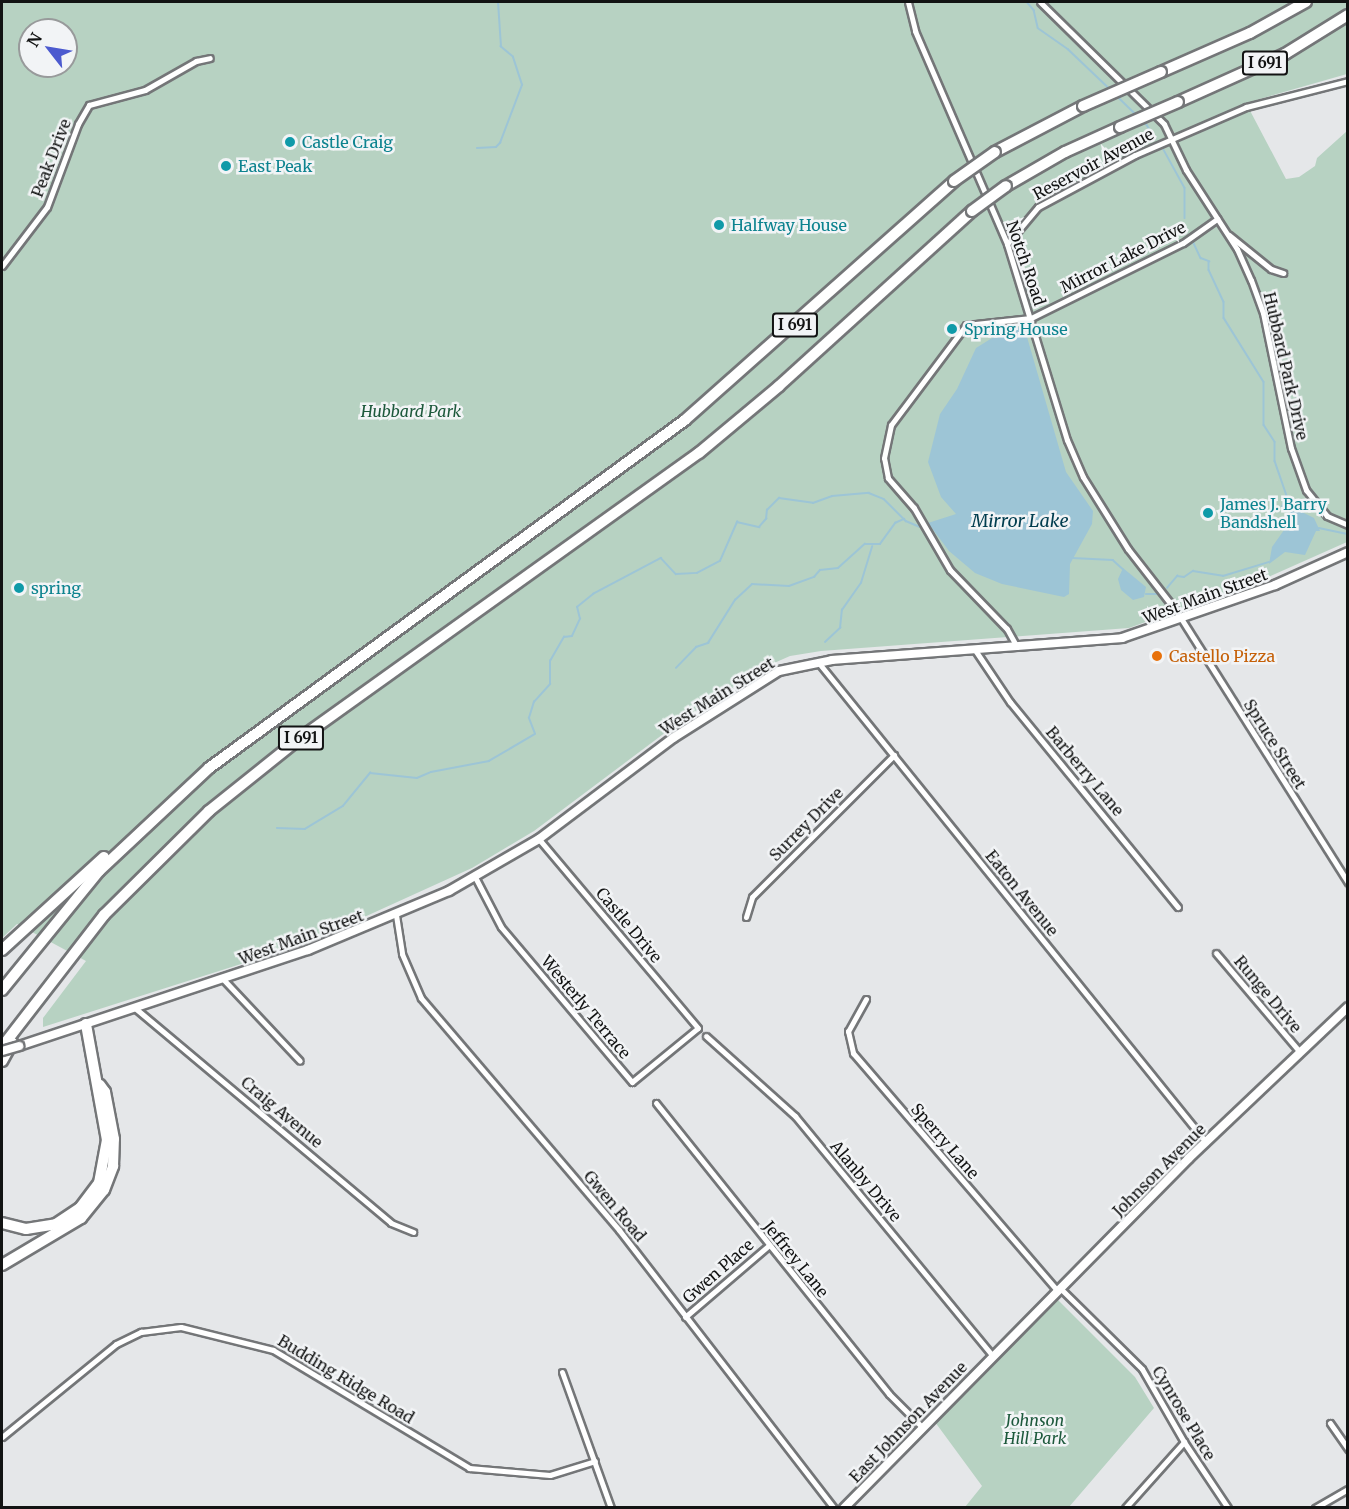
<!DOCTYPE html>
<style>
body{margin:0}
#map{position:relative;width:1349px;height:1509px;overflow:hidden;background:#e5e7e9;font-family:Merriweather,serif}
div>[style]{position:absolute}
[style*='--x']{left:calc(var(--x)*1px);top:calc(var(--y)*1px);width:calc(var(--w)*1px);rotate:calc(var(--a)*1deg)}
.green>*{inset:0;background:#b7d2c2}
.water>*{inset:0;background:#9dc5d6}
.stream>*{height:1.5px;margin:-0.75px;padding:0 0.75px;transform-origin:0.75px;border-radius:0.75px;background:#9dc5d6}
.roads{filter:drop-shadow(2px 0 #747678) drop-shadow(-2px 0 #747678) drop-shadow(0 2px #747678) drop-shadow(0 -2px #747678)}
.street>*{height:5px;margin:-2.5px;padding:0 2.5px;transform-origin:2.5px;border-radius:2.5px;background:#fff}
.secondary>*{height:8px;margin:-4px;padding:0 4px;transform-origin:4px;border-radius:4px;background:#fff}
.highway>*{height:10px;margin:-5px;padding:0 5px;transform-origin:5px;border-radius:5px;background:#fff}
.bridges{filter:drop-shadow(2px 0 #747678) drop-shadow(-2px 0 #747678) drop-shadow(0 2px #747678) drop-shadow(0 -2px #747678)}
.secondary-bridge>*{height:8px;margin:-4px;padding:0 4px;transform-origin:4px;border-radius:4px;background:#fff}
.highway-bridge>*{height:10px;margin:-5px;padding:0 5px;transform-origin:5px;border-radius:5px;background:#fff}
.dots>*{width:16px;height:16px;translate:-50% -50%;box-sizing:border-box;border:3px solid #f2f4f6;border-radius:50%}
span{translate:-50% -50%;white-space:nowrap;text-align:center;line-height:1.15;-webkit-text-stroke:5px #f2f4f6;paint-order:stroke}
.shield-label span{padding:2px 4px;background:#f2f4f6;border:2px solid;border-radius:4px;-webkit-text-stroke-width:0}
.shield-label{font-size:15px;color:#121313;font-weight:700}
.culture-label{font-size:16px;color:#0d838f}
.left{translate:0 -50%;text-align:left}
.street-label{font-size:16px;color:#121313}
.park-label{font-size:16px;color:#1d593c;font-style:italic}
.food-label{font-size:16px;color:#c56008}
.water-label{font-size:18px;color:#013d4f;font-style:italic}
.frame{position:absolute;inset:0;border:3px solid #121313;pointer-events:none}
.north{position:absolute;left:18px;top:18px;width:60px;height:60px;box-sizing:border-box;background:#f2f4f6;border:2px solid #989a9b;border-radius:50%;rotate:301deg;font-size:16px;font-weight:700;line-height:24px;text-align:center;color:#121313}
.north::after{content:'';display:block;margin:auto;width:21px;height:27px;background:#4c5acf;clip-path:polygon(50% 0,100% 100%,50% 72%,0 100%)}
</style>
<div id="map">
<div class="green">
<i style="clip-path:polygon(evenodd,2px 2px,1347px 2px,1347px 74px,1246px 103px,1286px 179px,1299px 177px,1315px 166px,1317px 158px,1347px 131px,1347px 542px,1264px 579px,1129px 628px,821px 651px,790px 656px,765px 667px,686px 717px,534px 831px,472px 868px,307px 943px,43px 1027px,43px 1018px,86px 961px,17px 924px,2px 938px,2px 2px,30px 30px,66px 30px,66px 66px,30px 66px,30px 30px)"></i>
<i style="clip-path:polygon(1056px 1298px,1135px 1377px,1154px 1408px,1069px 1507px,965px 1507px,982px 1486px,935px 1422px)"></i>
</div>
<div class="water">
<i style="clip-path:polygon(1013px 325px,1025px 330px,1066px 472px,1093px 511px,1092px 524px,1070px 564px,1069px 594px,1064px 597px,1002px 584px,975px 573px,949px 551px,928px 523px,956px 514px,941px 497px,928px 462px,940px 414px,957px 389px,976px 348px)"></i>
<i style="clip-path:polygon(1290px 506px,1314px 518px,1320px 531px,1316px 531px,1305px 555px,1285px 552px,1269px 564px,1272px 547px,1289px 523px)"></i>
<i style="clip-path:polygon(1123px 568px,1146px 587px,1144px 597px,1133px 600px,1121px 590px,1118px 579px)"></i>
</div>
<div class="stream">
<i style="--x:1027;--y:2;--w:11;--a:49"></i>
<i style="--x:1034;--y:10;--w:18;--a:77"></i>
<i style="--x:1038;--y:28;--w:37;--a:35"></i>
<i style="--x:1068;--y:49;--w:59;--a:43.6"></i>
<i style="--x:1116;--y:95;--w:29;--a:44"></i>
<i style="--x:1145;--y:122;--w:17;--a:57"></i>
<i style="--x:477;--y:148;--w:19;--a:-3"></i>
<i style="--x:496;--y:147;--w:6;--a:-45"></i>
<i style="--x:500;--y:143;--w:62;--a:-69.2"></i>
<i style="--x:522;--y:85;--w:29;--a:-108"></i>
<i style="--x:513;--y:57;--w:16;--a:-140"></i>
<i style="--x:501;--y:47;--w:45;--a:-93.8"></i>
<i style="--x:1164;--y:150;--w:43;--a:61.1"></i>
<i style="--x:1185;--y:188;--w:30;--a:90"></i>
<i style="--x:1192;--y:239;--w:21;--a:65"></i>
<i style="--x:1201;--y:258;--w:9;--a:21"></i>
<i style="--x:1209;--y:261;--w:9;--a:90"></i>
<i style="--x:1209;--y:270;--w:35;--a:65"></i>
<i style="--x:1224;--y:302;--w:16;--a:90"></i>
<i style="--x:1224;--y:318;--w:75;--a:58"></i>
<i style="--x:1264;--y:382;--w:43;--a:90"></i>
<i style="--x:1264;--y:425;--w:20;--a:57"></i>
<i style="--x:1275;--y:442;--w:19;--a:90"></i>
<i style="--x:1275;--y:461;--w:37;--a:71"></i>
<i style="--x:1287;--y:496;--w:11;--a:112"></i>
<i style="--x:1283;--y:506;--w:6;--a:39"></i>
<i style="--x:1319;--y:528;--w:30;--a:12"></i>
<i style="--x:1072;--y:558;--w:41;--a:2.8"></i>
<i style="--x:1113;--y:560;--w:13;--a:42"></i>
<i style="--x:1167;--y:588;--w:16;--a:-50"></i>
<i style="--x:1177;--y:576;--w:7;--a:8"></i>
<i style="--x:1184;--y:577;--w:11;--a:-34"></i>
<i style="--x:1193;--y:571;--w:30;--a:9"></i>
<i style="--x:1223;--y:576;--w:48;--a:-16.9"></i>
<i style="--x:1146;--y:594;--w:13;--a:0"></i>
<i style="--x:825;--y:642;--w:21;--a:-43"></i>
<i style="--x:840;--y:628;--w:18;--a:-84"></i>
<i style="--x:842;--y:610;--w:33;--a:-55"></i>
<i style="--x:861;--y:583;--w:38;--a:-73"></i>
<i style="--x:676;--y:668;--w:29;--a:-46"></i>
<i style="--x:696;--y:647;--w:13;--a:-18"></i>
<i style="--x:708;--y:643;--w:51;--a:-57.9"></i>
<i style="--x:735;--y:600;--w:23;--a:-43"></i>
<i style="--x:752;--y:584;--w:37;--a:3"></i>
<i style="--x:789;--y:586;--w:27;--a:-20"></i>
<i style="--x:814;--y:577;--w:9;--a:-49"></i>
<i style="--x:820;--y:570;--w:18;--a:-6"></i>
<i style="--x:838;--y:568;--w:36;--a:-42"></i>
<i style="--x:865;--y:544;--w:15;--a:0"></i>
<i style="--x:880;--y:544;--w:26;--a:-54"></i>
<i style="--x:895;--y:523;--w:10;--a:-24"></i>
<i style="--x:277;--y:828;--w:28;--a:2"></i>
<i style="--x:305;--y:829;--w:44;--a:-31.2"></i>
<i style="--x:343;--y:806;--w:43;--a:-50.7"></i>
<i style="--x:370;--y:773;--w:47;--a:6.1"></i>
<i style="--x:417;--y:778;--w:15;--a:-23"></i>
<i style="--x:431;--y:772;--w:59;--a:-10.7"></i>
<i style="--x:489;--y:761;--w:53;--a:-30.4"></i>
<i style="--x:535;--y:734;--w:17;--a:-111"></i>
<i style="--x:529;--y:718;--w:17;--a:-73"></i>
<i style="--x:534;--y:702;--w:24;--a:-48"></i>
<i style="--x:550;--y:684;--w:23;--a:-90"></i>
<i style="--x:550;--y:661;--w:28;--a:-60"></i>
<i style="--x:564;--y:637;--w:8;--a:-7"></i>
<i style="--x:572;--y:636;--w:19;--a:-65"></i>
<i style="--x:580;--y:619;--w:12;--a:-104"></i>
<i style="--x:577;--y:607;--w:21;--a:-39"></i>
<i style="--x:593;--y:594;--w:77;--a:-27.9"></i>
<i style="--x:661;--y:558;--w:22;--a:47"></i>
<i style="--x:676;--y:574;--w:21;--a:-3"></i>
<i style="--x:697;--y:573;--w:26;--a:-28"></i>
<i style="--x:720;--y:561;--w:43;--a:-66.4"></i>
<i style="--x:737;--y:522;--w:23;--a:13"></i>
<i style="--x:759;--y:527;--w:11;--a:-49"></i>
<i style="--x:766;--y:519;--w:9;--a:-84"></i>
<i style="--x:767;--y:510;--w:17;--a:-45"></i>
<i style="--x:779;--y:498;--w:34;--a:8"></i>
<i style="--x:813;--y:503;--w:20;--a:-20"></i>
<i style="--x:832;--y:496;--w:37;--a:-5"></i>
<i style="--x:869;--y:493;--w:16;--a:22"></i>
<i style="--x:884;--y:499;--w:31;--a:45"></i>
<i style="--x:906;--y:521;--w:15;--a:23"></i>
</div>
<div class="roads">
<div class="street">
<i style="--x:908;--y:2;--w:30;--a:76"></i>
<i style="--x:915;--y:31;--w:232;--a:66.6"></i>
<i style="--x:1007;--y:244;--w:205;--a:73"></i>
<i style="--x:1067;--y:440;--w:40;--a:66.6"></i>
<i style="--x:1083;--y:477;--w:85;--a:58"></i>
<i style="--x:1128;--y:549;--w:80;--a:52.1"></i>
<i style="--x:1177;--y:612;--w:320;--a:57.7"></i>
<i style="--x:1040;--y:2;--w:174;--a:44.5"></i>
<i style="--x:1164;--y:124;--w:51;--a:64.4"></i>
<i style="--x:1186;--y:170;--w:94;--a:57.2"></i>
<i style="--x:1237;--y:249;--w:34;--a:66"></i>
<i style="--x:1251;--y:280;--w:35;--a:70"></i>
<i style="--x:1263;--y:313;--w:138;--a:78.3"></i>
<i style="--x:1291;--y:448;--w:45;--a:70.3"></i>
<i style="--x:1306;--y:490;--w:33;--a:51"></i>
<i style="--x:1327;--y:516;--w:23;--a:23"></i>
<i style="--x:1229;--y:235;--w:54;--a:39"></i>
<i style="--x:1271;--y:269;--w:13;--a:18"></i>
<i style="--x:1007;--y:244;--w:48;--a:-50"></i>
<i style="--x:1038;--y:207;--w:110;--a:-28.2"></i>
<i style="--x:1135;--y:155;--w:121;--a:-23.4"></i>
<i style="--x:1246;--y:107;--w:105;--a:-14.3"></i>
<i style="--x:2;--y:266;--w:74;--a:-52.7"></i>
<i style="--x:47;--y:207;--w:89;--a:-69.5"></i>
<i style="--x:78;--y:124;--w:22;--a:-60"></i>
<i style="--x:89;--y:105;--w:58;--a:-15"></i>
<i style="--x:145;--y:90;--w:59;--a:-29.6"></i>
<i style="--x:196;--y:61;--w:14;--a:-12"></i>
<i style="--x:1017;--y:647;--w:21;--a:-119"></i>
<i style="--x:1007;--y:629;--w:82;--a:-134"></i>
<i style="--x:950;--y:570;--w:72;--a:-120.1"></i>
<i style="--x:914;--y:508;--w:40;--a:-131"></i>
<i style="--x:888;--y:478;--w:20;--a:-101"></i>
<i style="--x:884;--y:458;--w:34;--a:-78"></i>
<i style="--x:891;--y:425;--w:125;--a:-53.1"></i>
<i style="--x:966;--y:325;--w:65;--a:-6.1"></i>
<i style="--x:1031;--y:318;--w:169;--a:-26.3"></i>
<i style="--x:1183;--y:243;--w:42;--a:-35.2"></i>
<i style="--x:975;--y:650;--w:63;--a:56.1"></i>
<i style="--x:1010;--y:702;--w:265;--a:50.7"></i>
<i style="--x:818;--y:662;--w:616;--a:51.06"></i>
<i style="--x:475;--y:877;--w:56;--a:62.5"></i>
<i style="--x:501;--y:927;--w:203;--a:49.8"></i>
<i style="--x:632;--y:1082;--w:85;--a:-39.3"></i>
<i style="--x:698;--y:1028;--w:247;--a:-130.1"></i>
<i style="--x:396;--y:915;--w:39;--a:81"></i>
<i style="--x:402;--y:954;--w:48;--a:66.6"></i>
<i style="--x:421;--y:998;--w:305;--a:49.5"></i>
<i style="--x:619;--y:1230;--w:351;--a:52.3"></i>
<i style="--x:746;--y:917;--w:21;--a:-73"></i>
<i style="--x:752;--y:897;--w:201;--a:-45"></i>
<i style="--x:1216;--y:953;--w:130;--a:49.7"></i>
<i style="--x:223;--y:979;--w:112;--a:46.8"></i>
<i style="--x:866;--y:999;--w:37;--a:119"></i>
<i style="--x:848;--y:1031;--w:23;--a:77"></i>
<i style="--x:853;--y:1053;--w:313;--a:49.3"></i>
<i style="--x:135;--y:1008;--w:334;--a:40"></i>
<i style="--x:391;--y:1223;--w:24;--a:22"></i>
<i style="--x:706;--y:1036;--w:120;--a:42"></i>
<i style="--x:795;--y:1116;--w:311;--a:50.5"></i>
<i style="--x:656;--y:1103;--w:373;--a:51.3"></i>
<i style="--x:889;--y:1394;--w:47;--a:45"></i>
<i style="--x:1060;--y:1288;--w:115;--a:44.6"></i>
<i style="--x:1142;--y:1369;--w:84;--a:60.1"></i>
<i style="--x:1184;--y:1442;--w:79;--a:56.3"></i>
<i style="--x:685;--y:1317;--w:109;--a:-40.5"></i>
<i style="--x:562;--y:1372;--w:145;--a:70.2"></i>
<i style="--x:1330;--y:1423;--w:32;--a:55"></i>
<i style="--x:2;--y:1437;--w:147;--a:-39.2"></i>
<i style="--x:116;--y:1344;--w:28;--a:-26"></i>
<i style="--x:141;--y:1332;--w:40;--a:-7.1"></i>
<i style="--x:181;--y:1327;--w:95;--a:14"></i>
<i style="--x:273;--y:1350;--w:229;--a:31"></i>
<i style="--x:469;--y:1468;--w:81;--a:4.9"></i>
<i style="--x:550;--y:1475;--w:47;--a:-17.3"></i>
<i style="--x:1125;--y:1508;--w:89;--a:-48.2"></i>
<i style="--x:1315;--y:1508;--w:38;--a:-30"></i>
</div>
<div class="secondary">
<i style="--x:19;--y:1046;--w:305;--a:-18.4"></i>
<i style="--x:308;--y:950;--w:153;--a:-22.7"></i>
<i style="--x:449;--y:891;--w:104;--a:-30"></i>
<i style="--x:539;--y:839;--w:168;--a:-37"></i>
<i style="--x:673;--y:738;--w:125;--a:-32.3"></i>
<i style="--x:779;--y:671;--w:54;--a:-11.7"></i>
<i style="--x:832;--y:660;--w:291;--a:-4.3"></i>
<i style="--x:1122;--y:638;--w:162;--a:-19.1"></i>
<i style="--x:1275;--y:585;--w:80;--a:-24.3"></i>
<i style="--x:844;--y:1508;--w:491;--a:-45.4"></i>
<i style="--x:1189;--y:1158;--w:219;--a:-43.5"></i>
</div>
<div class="highway">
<i style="--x:1161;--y:72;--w:97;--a:-23.7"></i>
<i style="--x:1250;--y:33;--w:64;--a:-29"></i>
<i style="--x:1178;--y:102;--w:117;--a:-24.2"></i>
<i style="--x:1285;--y:54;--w:74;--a:-31.8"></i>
<i style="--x:995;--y:152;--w:99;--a:-27.6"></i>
<i style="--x:1006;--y:186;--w:68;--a:-30"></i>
<i style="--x:1065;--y:152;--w:60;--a:-24.4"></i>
<i style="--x:2;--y:950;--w:138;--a:-42.4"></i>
<i style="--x:2;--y:990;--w:154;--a:-50.8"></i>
<i style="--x:99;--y:871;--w:151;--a:-43.1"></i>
<i style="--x:209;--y:768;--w:590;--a:-36.17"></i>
<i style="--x:685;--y:420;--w:360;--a:-41.6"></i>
<i style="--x:2;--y:1047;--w:167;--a:-52.3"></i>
<i style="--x:104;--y:915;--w:148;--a:-44.7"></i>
<i style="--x:209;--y:811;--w:110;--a:-38.7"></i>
<i style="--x:295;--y:742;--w:497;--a:-35.6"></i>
<i style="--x:699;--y:453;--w:104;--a:-39.9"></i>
<i style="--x:779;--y:386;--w:261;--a:-42.2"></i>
<i style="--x:2;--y:1061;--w:21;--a:-61"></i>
<i style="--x:2;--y:1223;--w:25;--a:14"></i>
<i style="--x:26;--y:1229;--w:30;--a:-9"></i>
<i style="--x:56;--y:1224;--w:29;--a:-34"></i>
<i style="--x:80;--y:1208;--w:31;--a:-53"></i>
<i style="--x:99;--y:1183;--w:44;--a:-79.5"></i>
<i style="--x:107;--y:1140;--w:118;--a:-100.3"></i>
<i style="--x:2;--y:1265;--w:92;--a:-30.7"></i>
<i style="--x:81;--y:1218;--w:36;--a:-51"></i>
<i style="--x:104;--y:1190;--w:26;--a:-69"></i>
<i style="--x:113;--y:1166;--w:27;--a:-88"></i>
<i style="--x:114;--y:1139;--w:48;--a:-100.8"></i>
<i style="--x:105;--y:1092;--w:9;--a:-126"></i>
</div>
</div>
<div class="bridges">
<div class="secondary-bridge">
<i style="--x:2;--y:1051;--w:18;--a:-16"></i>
</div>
<div class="highway-bridge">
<i style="--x:1083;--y:106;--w:85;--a:-23.6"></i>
<i style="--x:1120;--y:127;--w:63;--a:-23.3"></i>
<i style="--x:954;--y:181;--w:50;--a:-35.3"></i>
<i style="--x:972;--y:211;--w:42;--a:-36.3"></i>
</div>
</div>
<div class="dots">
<i style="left:290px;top:142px;background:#0f9aa8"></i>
<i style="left:226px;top:166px;background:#0f9aa8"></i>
<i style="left:719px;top:225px;background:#0f9aa8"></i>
<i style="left:952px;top:329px;background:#0f9aa8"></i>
<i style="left:1208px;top:513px;background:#0f9aa8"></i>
<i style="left:19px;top:588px;background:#0f9aa8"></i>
<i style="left:1157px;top:656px;background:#e8710a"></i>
</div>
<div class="shield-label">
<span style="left:1265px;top:63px">I 691</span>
<span style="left:795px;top:325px">I 691</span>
<span style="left:301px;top:738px">I 691</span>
</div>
<div class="culture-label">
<span class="left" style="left:302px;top:142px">Castle Craig</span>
<span class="left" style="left:238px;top:166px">East Peak</span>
<span class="left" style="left:731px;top:225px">Halfway House</span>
<span class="left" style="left:964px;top:329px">Spring House</span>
<span class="left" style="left:1220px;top:513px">James J. Barry<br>Bandshell</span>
<span class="left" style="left:31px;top:588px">spring</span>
</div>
<div class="street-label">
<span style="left:51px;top:158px;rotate:-69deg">Peak Drive</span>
<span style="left:1093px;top:164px;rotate:-28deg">Reservoir Avenue</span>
<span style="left:1123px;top:257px;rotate:-27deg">Mirror Lake Drive</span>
<span style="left:1026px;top:263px;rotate:71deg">Notch Road</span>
<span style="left:1286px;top:366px;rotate:77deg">Hubbard Park Drive</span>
<span style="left:1205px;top:596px;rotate:-20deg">West Main Street</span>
<span style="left:717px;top:696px;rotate:-32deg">West Main Street</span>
<span style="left:1275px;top:744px;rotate:58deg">Spruce Street</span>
<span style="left:1085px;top:771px;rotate:50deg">Barberry Lane</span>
<span style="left:806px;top:824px;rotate:-45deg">Surrey Drive</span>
<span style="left:1022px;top:893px;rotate:51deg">Eaton Avenue</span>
<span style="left:629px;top:925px;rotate:50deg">Castle Drive</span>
<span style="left:301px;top:937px;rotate:-20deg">West Main Street</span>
<span style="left:1268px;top:994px;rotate:50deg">Runge Drive</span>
<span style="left:586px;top:1007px;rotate:50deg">Westerly Terrace</span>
<span style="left:282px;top:1112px;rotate:40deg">Craig Avenue</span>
<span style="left:945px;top:1141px;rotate:49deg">Sperry Lane</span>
<span style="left:1159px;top:1170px;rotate:-45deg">Johnson Avenue</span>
<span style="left:866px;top:1181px;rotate:50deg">Alanby Drive</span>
<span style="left:615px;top:1206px;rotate:50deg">Gwen Road</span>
<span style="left:796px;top:1259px;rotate:51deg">Jeffrey Lane</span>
<span style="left:718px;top:1271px;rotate:-41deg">Gwen Place</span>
<span style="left:346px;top:1379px;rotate:31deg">Budding Ridge Road</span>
<span style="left:1184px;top:1413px;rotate:59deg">Cynrose Place</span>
<span style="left:908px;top:1422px;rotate:-46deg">East Johnson Avenue</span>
</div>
<div class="park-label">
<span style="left:411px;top:411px">Hubbard Park</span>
<span style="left:1035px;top:1429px">Johnson<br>Hill Park</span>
</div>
<div class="food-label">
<span class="left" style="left:1169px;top:656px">Castello Pizza</span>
</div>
<div class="water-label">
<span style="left:1020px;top:521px">Mirror Lake</span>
</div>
<div class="frame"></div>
<div class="north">N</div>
</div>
